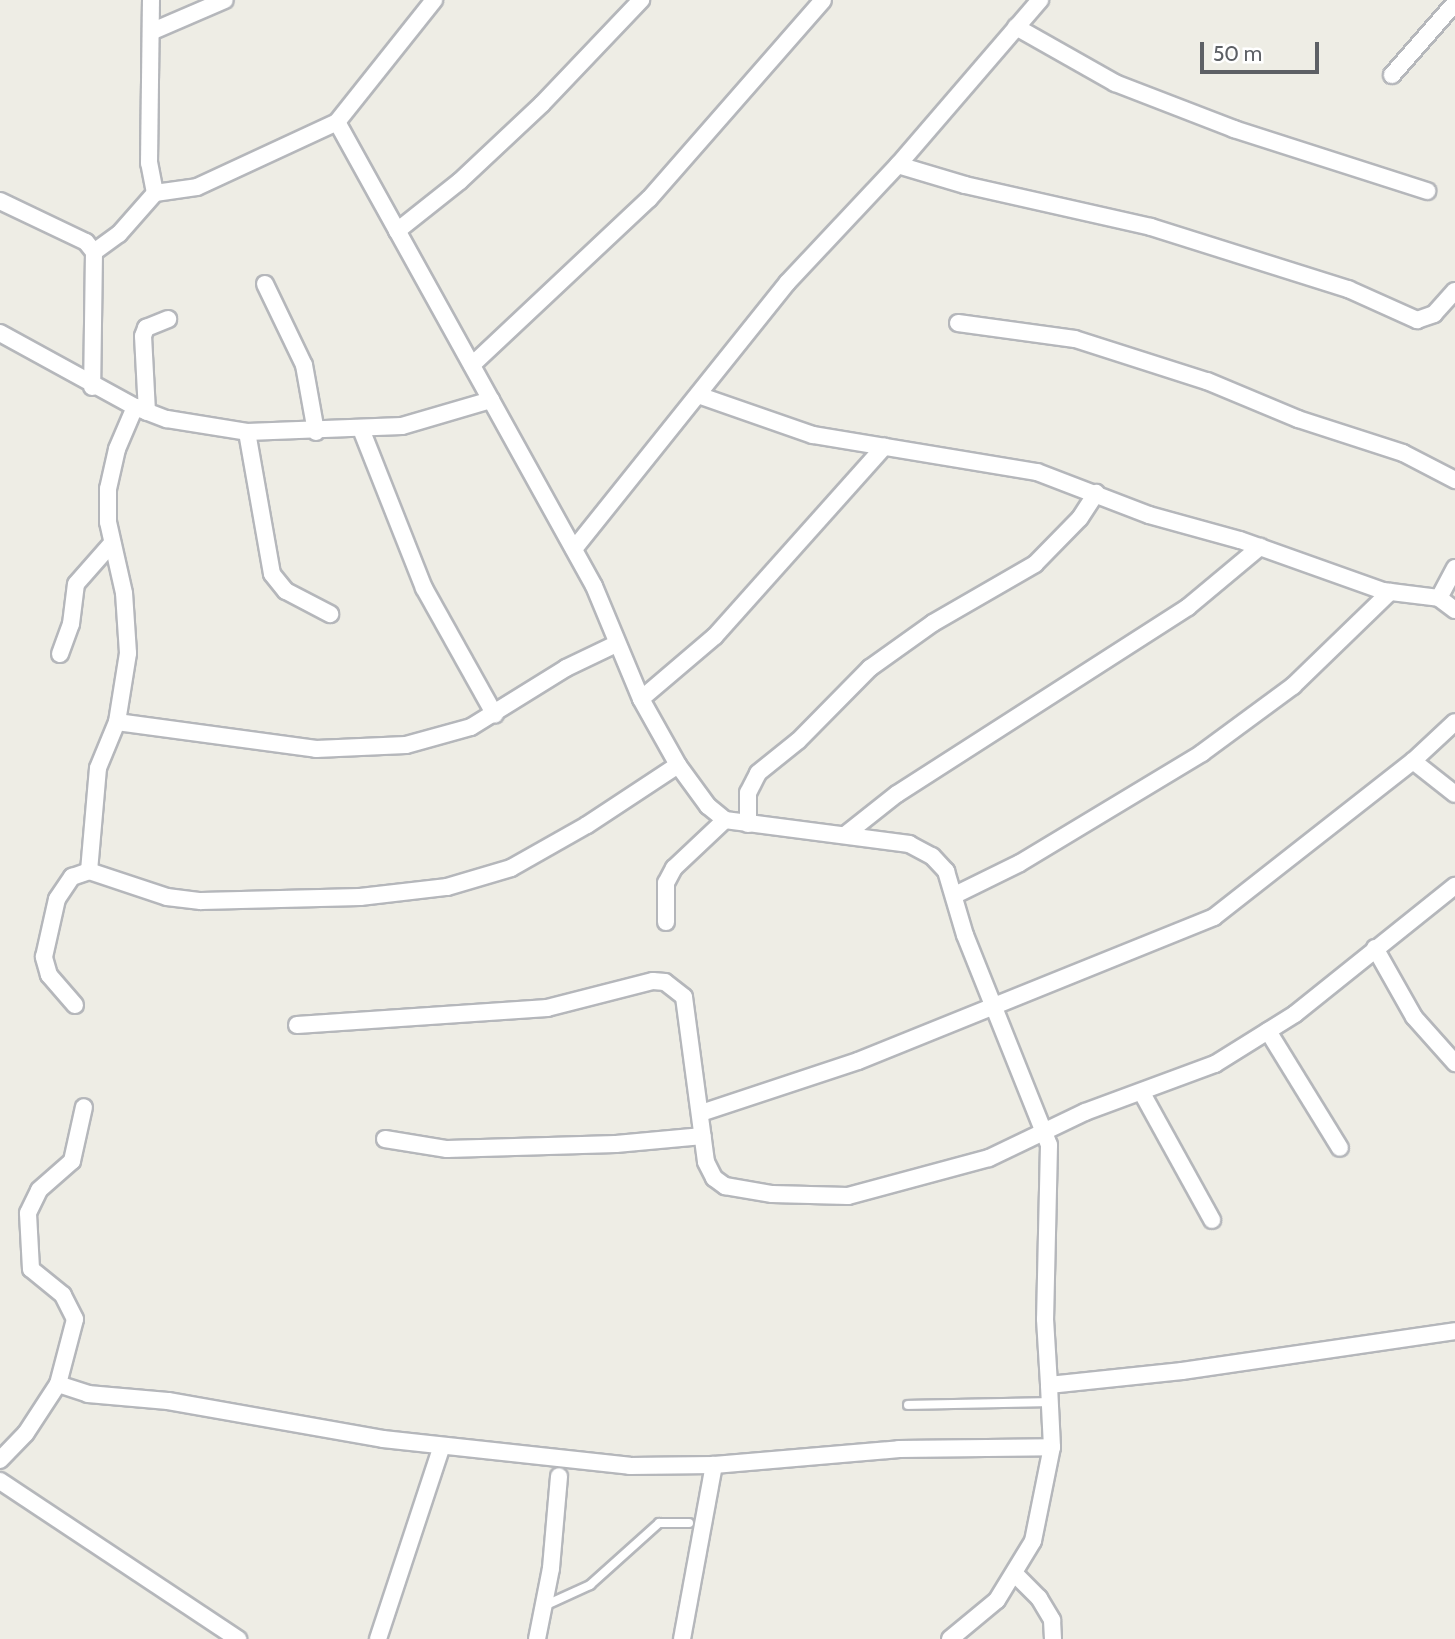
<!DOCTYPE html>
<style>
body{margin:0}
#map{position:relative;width:1455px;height:1639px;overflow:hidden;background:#eeede5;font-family:Cabin,sans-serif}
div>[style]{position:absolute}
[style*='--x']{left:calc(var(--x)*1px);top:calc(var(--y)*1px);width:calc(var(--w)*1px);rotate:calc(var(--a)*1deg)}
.roads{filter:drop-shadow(2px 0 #b5b7bb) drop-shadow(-2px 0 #b5b7bb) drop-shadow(0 2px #b5b7bb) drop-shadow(0 -2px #b5b7bb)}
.lane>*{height:8px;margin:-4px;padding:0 4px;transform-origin:4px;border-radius:4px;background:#fff}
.street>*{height:16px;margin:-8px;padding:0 8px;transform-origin:8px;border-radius:8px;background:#fff}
span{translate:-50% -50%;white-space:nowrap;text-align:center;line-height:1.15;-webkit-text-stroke:5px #fff;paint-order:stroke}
.scale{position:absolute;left:1200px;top:42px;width:119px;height:32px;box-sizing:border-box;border:4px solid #5d6065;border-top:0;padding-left:9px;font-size:21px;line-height:24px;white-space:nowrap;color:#5d6065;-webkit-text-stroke:5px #fff;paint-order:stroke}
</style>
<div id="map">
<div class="roads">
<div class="lane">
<i style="--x:908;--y:1405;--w:141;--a:-1.2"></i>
<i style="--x:544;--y:1606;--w:51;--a:-24.5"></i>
<i style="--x:590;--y:1585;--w:93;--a:-41.9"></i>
<i style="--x:659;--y:1523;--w:30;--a:0"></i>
</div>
<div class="street">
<i style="--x:1016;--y:27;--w:114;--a:29.5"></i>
<i style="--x:1115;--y:83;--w:128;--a:21.1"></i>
<i style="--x:1234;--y:129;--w:203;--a:17.8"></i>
<i style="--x:153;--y:31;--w:78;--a:-23.3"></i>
<i style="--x:1392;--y:75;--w:96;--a:-48.8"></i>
<i style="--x:337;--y:122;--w:530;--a:61.02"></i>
<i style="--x:594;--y:586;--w:122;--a:67.4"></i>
<i style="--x:641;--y:699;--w:76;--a:60.7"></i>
<i style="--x:678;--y:765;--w:51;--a:53.8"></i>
<i style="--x:708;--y:806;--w:22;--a:39"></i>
<i style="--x:725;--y:820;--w:186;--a:7.4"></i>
<i style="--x:909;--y:844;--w:26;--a:28"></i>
<i style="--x:932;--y:856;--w:21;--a:47"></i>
<i style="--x:946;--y:871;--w:67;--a:73.5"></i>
<i style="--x:965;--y:935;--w:226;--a:68.2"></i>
<i style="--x:1049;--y:1145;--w:174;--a:91.3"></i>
<i style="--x:1045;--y:1319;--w:66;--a:86.5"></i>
<i style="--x:898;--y:165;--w:70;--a:16.6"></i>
<i style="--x:965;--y:185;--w:191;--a:12.7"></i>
<i style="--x:1151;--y:227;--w:207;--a:17.5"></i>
<i style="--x:1348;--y:289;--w:76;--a:24.2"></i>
<i style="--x:1417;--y:320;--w:18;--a:-19"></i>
<i style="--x:1434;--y:314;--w:31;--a:-48"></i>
<i style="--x:155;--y:193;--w:42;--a:-8.1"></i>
<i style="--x:197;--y:187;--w:154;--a:-24.9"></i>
<i style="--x:337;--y:122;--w:156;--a:-51.5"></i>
<i style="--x:0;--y:201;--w:95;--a:25.5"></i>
<i style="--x:86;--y:242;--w:13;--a:51"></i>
<i style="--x:94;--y:252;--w:135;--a:90.8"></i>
<i style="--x:397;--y:231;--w:80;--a:-38.4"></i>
<i style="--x:460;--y:181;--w:112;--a:-43.2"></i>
<i style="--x:542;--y:104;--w:144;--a:-46.4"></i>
<i style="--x:94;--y:252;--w:31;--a:-36"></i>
<i style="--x:119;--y:234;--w:55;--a:-48.7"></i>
<i style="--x:155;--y:193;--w:31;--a:-101"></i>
<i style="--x:149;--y:163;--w:163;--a:-89.3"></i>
<i style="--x:265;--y:284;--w:90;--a:64.3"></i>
<i style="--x:304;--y:365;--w:68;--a:79.8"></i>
<i style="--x:958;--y:323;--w:118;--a:7.8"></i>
<i style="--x:1075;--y:339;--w:139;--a:17.7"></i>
<i style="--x:1207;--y:381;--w:99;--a:22.7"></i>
<i style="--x:1298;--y:419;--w:110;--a:17.9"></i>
<i style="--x:1403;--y:453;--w:59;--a:27.4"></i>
<i style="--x:0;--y:333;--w:154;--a:28.7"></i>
<i style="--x:135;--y:407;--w:34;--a:21"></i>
<i style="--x:167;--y:419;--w:81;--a:9.2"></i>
<i style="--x:247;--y:432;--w:155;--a:-2.2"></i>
<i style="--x:402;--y:426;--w:93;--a:-16.3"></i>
<i style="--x:472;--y:365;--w:243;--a:-43.2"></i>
<i style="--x:649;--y:199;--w:264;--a:-48.8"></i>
<i style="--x:698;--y:395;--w:122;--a:19.2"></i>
<i style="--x:813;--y:435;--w:227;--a:9.4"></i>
<i style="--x:1037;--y:472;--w:120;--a:21"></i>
<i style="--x:1149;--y:515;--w:94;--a:15.4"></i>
<i style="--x:1240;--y:540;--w:152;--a:19.6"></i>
<i style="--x:1383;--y:591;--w:56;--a:7.1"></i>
<i style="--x:1439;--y:598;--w:20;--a:37"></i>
<i style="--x:147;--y:412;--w:76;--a:-93"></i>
<i style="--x:143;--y:336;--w:9;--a:-69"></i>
<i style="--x:146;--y:328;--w:24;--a:-22"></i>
<i style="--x:361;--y:429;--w:171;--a:68.4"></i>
<i style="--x:424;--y:588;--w:145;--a:60.8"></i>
<i style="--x:247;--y:432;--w:144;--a:80"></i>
<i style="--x:272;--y:574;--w:22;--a:51"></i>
<i style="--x:286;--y:591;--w:50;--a:27.6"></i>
<i style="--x:574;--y:549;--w:342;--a:-51.3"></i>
<i style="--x:788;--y:282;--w:161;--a:-46.8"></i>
<i style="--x:898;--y:165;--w:218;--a:-49.3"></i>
<i style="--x:1439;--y:598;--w:34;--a:-62"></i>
<i style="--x:60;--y:654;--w:32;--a:-70"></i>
<i style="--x:71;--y:624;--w:40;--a:-82.9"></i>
<i style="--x:76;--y:584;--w:55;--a:-48.7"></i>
<i style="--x:641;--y:699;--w:97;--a:-40.4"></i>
<i style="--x:715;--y:636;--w:254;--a:-48.2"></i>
<i style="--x:117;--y:722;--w:201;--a:7.7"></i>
<i style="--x:316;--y:749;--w:90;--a:-2.5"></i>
<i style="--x:406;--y:745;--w:67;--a:-15.5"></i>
<i style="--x:471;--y:727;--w:112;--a:-31.8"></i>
<i style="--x:566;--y:668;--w:55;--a:-25.6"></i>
<i style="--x:1413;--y:761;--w:53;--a:38.2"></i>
<i style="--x:748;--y:824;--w:31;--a:-90"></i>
<i style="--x:748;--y:793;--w:22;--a:-63"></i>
<i style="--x:758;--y:773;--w:51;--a:-38.7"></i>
<i style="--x:798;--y:741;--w:103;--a:-45.4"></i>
<i style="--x:870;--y:668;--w:77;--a:-35.5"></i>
<i style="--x:933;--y:623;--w:118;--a:-30"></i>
<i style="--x:1035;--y:564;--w:64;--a:-45.6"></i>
<i style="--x:1080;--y:518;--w:30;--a:-57"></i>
<i style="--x:845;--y:835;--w:66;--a:-38.3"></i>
<i style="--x:897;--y:794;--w:346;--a:-32.7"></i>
<i style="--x:1188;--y:607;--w:94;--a:-39.8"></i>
<i style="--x:89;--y:871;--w:103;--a:-85"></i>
<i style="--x:98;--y:768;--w:50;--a:-67.6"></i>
<i style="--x:117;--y:722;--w:70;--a:-80.9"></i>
<i style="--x:128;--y:653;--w:60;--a:-93.8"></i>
<i style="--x:124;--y:593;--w:73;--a:-102.7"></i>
<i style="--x:108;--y:522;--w:33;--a:-90"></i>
<i style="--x:108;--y:489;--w:41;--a:-77.3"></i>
<i style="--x:117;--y:449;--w:46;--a:-66.8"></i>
<i style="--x:955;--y:895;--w:72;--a:-26.2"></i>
<i style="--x:1020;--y:863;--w:213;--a:-31.1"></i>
<i style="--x:1202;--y:753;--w:113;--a:-36.4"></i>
<i style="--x:1293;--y:686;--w:135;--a:-44.1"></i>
<i style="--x:666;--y:922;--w:39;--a:-90"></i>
<i style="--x:666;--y:883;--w:17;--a:-62"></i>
<i style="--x:674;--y:868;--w:70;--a:-43.3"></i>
<i style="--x:1375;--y:948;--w:79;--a:60.5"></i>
<i style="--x:1414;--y:1017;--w:62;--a:48.3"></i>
<i style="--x:75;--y:1005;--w:40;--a:-131"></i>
<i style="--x:49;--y:975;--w:19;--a:-106"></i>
<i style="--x:44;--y:957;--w:59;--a:-77.4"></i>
<i style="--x:57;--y:899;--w:27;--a:-56"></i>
<i style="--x:72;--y:877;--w:18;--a:-19"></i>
<i style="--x:89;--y:871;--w:82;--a:18.4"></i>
<i style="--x:167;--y:897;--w:34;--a:7"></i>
<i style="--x:201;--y:901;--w:159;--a:-1.4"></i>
<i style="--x:360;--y:897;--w:88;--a:-6.6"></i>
<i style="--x:447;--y:887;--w:67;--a:-16.5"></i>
<i style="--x:511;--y:868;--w:87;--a:-29.5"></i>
<i style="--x:587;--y:825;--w:109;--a:-33.4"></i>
<i style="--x:297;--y:1025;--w:251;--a:-3.9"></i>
<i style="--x:547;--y:1008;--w:109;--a:-14.3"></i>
<i style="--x:653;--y:981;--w:12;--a:5"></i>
<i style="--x:665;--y:982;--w:24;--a:38"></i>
<i style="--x:684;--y:997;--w:166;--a:82.4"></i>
<i style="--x:706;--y:1162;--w:18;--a:63"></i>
<i style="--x:714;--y:1178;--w:14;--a:36"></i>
<i style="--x:725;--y:1186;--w:48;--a:9.7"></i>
<i style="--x:772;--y:1194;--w:76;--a:1.5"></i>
<i style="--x:848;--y:1196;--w:146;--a:-15.1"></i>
<i style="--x:989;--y:1158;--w:106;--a:-25.6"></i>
<i style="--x:1085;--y:1112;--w:139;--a:-20.3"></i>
<i style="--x:1215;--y:1064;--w:94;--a:-32"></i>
<i style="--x:1295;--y:1014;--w:205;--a:-38.7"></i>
<i style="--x:1268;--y:1031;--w:137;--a:58.4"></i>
<i style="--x:1142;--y:1093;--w:145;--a:61.1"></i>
<i style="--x:701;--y:1113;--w:165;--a:-18.3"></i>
<i style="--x:858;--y:1061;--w:384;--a:-22"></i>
<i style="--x:1214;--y:917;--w:253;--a:-38.1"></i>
<i style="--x:1413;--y:761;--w:57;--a:-42.9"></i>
<i style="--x:385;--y:1139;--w:63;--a:9.2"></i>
<i style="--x:447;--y:1149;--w:169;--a:-1.7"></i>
<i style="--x:616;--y:1144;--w:87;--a:-5.3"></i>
<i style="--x:58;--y:1384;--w:67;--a:-75.3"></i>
<i style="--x:75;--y:1319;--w:27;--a:-117"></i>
<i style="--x:63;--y:1295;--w:41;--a:-140.9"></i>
<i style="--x:31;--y:1269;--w:56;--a:-93.1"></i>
<i style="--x:28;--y:1213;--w:25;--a:-64"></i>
<i style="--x:39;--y:1190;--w:44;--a:-41.3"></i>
<i style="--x:72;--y:1161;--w:55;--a:-77.5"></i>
<i style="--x:0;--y:1460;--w:37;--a:-46"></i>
<i style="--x:26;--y:1433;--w:59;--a:-56.9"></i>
<i style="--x:58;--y:1384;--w:32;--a:18"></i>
<i style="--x:88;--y:1394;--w:80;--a:5"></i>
<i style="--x:168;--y:1401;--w:218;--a:10"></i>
<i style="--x:383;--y:1439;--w:248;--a:6.2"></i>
<i style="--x:630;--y:1466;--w:84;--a:-0.7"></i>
<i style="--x:714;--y:1465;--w:186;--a:-4.9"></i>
<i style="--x:899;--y:1449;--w:153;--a:-0.7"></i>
<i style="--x:0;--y:1481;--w:286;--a:33.6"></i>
<i style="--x:1016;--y:1575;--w:33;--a:45"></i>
<i style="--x:1039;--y:1598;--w:26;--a:59"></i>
<i style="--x:1052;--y:1620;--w:19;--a:87"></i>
<i style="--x:378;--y:1639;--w:203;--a:-71.7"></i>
<i style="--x:537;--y:1639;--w:72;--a:-78.8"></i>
<i style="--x:551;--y:1568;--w:92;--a:-85"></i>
<i style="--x:682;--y:1639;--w:177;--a:-79.6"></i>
<i style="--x:950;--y:1639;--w:61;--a:-39.7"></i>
<i style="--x:997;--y:1600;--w:69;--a:-58.6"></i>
<i style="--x:1033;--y:1541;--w:96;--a:-78.6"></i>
<i style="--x:1052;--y:1447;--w:62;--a:-92.8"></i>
<i style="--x:1049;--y:1385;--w:134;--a:-6"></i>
<i style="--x:1182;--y:1371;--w:276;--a:-8.3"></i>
</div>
</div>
<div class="scale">50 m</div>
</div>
